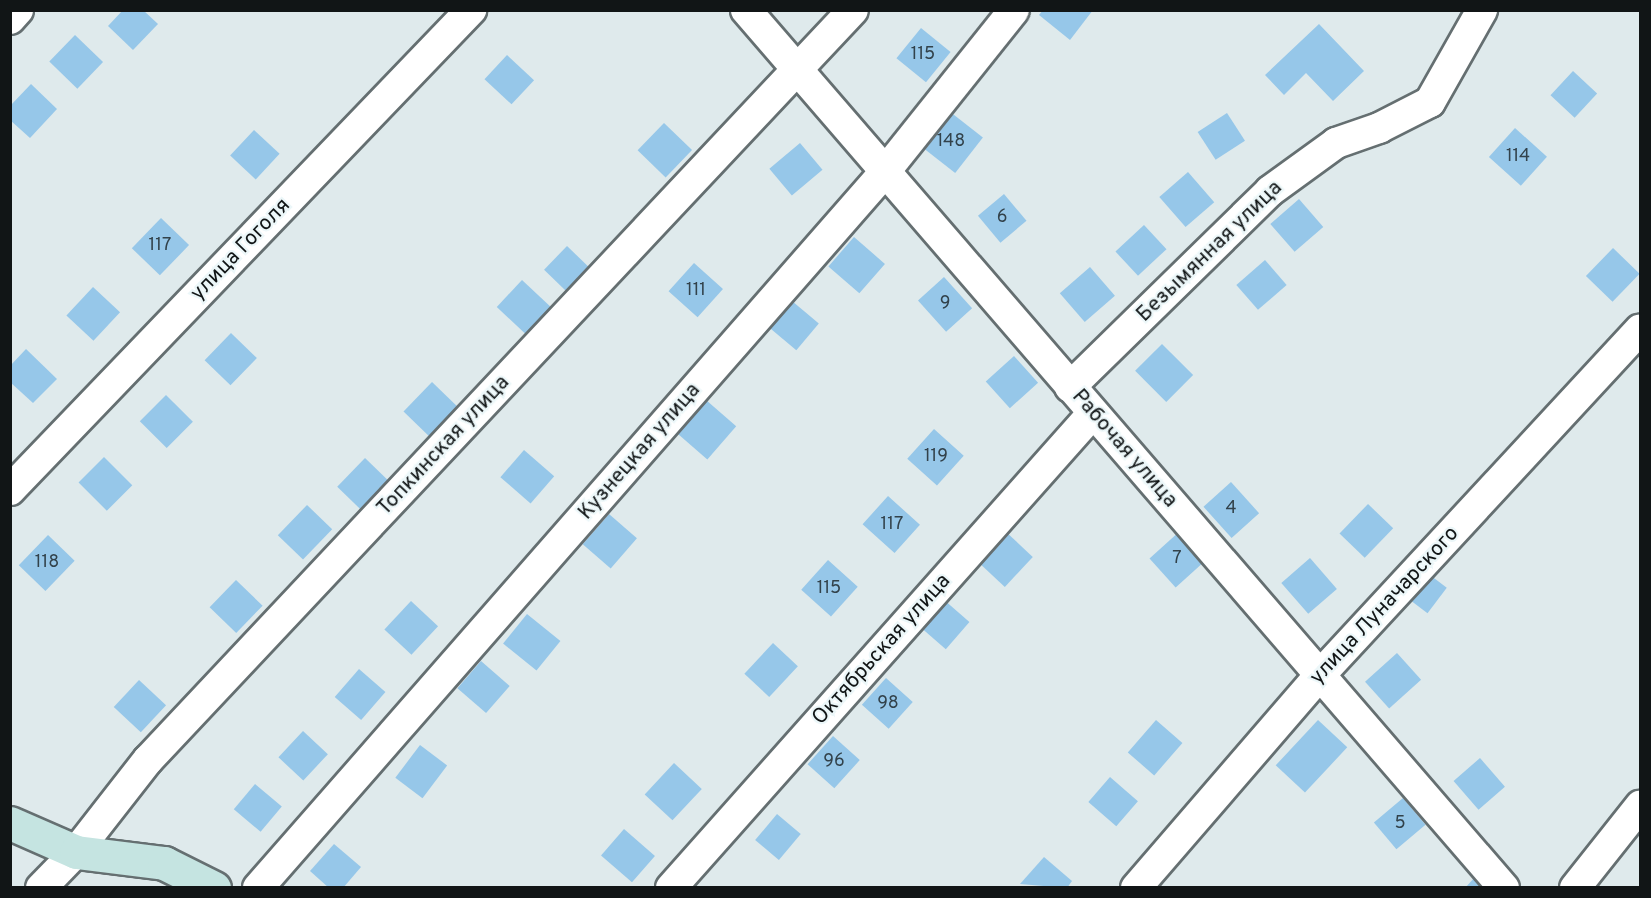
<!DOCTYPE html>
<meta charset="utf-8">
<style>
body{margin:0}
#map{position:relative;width:1651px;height:898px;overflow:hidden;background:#dfeaec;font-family:Overpass,sans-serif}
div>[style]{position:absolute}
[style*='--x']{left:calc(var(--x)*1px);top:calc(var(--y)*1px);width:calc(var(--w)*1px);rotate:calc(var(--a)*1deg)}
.building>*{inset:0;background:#96c7e9;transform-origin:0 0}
.roads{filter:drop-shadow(2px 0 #656f71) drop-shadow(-2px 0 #656f71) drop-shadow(0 2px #656f71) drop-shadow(0 -2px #656f71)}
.street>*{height:30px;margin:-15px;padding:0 15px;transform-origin:15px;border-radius:15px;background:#fff}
.secondary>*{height:33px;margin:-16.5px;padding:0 16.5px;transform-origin:16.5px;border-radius:16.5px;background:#c5e4e1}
span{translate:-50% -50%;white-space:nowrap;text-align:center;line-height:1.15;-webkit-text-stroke:4.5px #ecf7f9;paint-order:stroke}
.number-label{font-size:18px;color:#32424b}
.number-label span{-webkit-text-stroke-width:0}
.street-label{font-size:21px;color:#111516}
.frame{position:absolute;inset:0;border:12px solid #111516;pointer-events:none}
</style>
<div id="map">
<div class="building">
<i style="clip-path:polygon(123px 10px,143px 10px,158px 24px,133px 50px,108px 26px)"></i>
<i style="clip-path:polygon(1043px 10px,1093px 10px,1070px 40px,1039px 15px)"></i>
<i style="clip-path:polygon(1319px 24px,1364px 71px,1333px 101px,1306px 73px,1284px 95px,1265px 75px)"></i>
<i style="left:921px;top:28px;width:38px;height:39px;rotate:39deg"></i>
<i style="left:75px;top:35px;width:39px;height:37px;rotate:44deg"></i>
<i style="left:507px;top:55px;width:37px;height:33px;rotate:43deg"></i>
<i style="left:1573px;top:71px;width:33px;height:33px;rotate:43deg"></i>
<i style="clip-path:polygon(31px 84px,57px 109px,30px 138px,10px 120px,10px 106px)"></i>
<i style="left:949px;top:111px;width:43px;height:45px;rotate:38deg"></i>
<i style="left:1227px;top:113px;width:33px;height:35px;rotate:57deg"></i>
<i style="left:664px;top:123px;width:39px;height:38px;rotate:44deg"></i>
<i style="left:1515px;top:128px;width:43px;height:39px;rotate:42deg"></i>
<i style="left:254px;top:130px;width:35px;height:35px;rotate:43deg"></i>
<i style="left:800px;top:143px;width:35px;height:40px;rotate:50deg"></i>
<i style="left:1188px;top:172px;width:40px;height:38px;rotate:49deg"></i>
<i style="left:1004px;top:194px;width:35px;height:34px;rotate:50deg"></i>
<i style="left:1299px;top:199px;width:37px;height:38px;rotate:49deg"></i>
<i style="left:161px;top:218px;width:39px;height:42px;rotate:44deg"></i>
<i style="left:1144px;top:225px;width:33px;height:39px;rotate:47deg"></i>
<i style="left:854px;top:237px;width:41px;height:39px;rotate:41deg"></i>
<i style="left:567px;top:246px;width:37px;height:33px;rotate:44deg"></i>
<i style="left:1613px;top:248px;width:37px;height:39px;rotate:44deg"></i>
<i style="left:1265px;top:260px;width:33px;height:38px;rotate:49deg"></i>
<i style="left:694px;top:263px;width:39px;height:38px;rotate:42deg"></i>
<i style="left:1090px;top:267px;width:38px;height:40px;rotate:49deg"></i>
<i style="left:944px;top:277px;width:42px;height:35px;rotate:48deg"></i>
<i style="left:522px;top:280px;width:42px;height:37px;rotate:43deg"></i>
<i style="left:93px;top:287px;width:37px;height:39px;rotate:43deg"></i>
<i style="left:792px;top:301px;width:35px;height:35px;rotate:40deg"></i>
<i style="left:231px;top:333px;width:36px;height:38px;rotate:44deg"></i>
<i style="left:1162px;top:344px;width:44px;height:38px;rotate:45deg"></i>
<i style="clip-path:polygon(26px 349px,57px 379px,33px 403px,10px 382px,10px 366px)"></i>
<i style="left:1014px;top:356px;width:36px;height:38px;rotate:48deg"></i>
<i style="left:432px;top:382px;width:37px;height:41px;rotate:44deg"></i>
<i style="left:166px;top:395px;width:38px;height:37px;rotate:45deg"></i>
<i style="left:706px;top:400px;width:40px;height:44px;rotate:41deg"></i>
<i style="left:934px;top:429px;width:40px;height:40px;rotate:42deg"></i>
<i style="left:524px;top:450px;width:40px;height:36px;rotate:41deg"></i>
<i style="left:104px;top:457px;width:40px;height:36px;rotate:45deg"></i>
<i style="left:365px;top:458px;width:33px;height:40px;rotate:44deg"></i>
<i style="left:1231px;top:482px;width:42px;height:37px;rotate:48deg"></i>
<i style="left:888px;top:496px;width:43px;height:38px;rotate:42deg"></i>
<i style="left:1368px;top:504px;width:35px;height:41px;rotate:44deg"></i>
<i style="left:307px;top:505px;width:35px;height:42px;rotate:44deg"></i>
<i style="left:609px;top:514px;width:37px;height:40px;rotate:41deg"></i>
<i style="left:1005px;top:531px;width:38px;height:41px;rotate:43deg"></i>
<i style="left:1180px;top:531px;width:39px;height:41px;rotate:48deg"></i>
<i style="left:48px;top:535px;width:37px;height:42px;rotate:44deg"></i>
<i style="left:1310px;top:558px;width:41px;height:38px;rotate:49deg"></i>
<i style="left:828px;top:560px;width:40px;height:40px;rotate:42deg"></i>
<i style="left:1426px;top:572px;width:26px;height:32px;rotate:37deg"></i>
<i style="left:236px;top:580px;width:37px;height:38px;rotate:44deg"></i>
<i style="left:943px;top:599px;width:35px;height:36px;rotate:41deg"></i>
<i style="left:411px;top:601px;width:37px;height:39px;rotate:43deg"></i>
<i style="left:527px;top:614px;width:43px;height:38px;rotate:39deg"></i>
<i style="left:773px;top:643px;width:34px;height:42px;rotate:43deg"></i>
<i style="left:1397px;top:653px;width:36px;height:43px;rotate:48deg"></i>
<i style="left:481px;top:661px;width:38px;height:36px;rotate:41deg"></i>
<i style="left:359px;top:669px;width:35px;height:37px;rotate:41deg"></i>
<i style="left:886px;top:678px;width:36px;height:36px;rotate:42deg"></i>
<i style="left:139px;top:680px;width:37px;height:37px;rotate:43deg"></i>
<i style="left:1156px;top:720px;width:35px;height:43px;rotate:41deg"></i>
<i style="left:1318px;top:720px;width:40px;height:62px;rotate:43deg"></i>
<i style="left:303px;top:731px;width:34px;height:36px;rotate:43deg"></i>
<i style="left:833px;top:736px;width:36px;height:38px;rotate:42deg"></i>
<i style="left:420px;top:745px;width:34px;height:41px;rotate:37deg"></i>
<i style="left:1480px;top:758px;width:38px;height:35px;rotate:49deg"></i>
<i style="left:674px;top:763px;width:38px;height:43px;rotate:43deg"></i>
<i style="left:1110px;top:777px;width:37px;height:33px;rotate:41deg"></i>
<i style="left:255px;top:784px;width:35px;height:33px;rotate:40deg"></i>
<i style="left:1403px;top:798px;width:35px;height:38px;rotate:50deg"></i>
<i style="left:777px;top:814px;width:31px;height:34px;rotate:40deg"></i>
<i style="left:624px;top:829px;width:41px;height:35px;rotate:41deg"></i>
<i style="clip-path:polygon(334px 844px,361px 867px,343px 888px,329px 888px,310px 871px)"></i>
<i style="clip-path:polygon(1044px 857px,1072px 881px,1067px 888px,1020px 884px)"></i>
<i style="clip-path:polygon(1475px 877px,1487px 888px,1465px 888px)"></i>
</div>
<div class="roads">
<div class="street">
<i style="--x:746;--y:10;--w:1160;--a:49.2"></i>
<i style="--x:10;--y:19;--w:12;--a:-48"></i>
<i style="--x:1070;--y:387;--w:280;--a:-44.4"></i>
<i style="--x:1270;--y:191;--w:82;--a:-36"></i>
<i style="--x:1336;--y:143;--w:46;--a:-19.2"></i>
<i style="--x:1379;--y:128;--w:57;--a:-27"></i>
<i style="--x:1430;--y:102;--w:106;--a:-60.5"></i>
<i style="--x:10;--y:490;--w:666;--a:-46.16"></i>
<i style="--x:41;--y:888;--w:50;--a:-45.8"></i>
<i style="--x:76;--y:852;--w:117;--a:-52"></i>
<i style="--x:148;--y:760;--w:1029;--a:-46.77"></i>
<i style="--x:258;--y:888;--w:950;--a:-48.8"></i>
<i style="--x:884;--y:173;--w:208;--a:-51.4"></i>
<i style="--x:671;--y:888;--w:635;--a:-48.38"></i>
<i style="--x:1136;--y:888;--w:281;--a:-49.2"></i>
<i style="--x:1320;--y:675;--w:471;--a:-47.2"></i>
<i style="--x:1575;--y:888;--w:105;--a:-51.6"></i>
</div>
<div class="secondary">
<i style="--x:10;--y:823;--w:72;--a:23.7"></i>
<i style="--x:76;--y:852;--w:89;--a:7.1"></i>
<i style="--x:164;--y:863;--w:56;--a:26.6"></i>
</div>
</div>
<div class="number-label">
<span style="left:923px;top:55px">115</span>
<span style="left:951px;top:142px">148</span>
<span style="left:1518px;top:157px">114</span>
<span style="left:1002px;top:218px">6</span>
<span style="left:160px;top:246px">117</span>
<span style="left:696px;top:291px">111</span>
<span style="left:945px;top:304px">9</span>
<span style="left:936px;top:457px">119</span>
<span style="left:1231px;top:509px">4</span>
<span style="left:892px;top:525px">117</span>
<span style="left:1177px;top:559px">7</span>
<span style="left:47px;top:563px">118</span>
<span style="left:829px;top:589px">115</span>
<span style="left:888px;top:704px">98</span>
<span style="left:834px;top:762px">96</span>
<span style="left:1400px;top:824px">5</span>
</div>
<div class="street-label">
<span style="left:241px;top:250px;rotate:-46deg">улица Гоголя</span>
<span style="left:1210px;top:252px;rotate:-44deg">Безымянная улица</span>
<span style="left:444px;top:446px;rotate:-47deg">Топкинская улица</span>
<span style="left:1124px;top:449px;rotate:49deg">Рабочая улица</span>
<span style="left:640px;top:452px;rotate:-49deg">Кузнецкая улица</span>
<span style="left:1385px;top:606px;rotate:-47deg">улица Луначарского</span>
<span style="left:882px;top:650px;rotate:-48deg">Октябрьская улица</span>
</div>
<div class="frame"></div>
</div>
